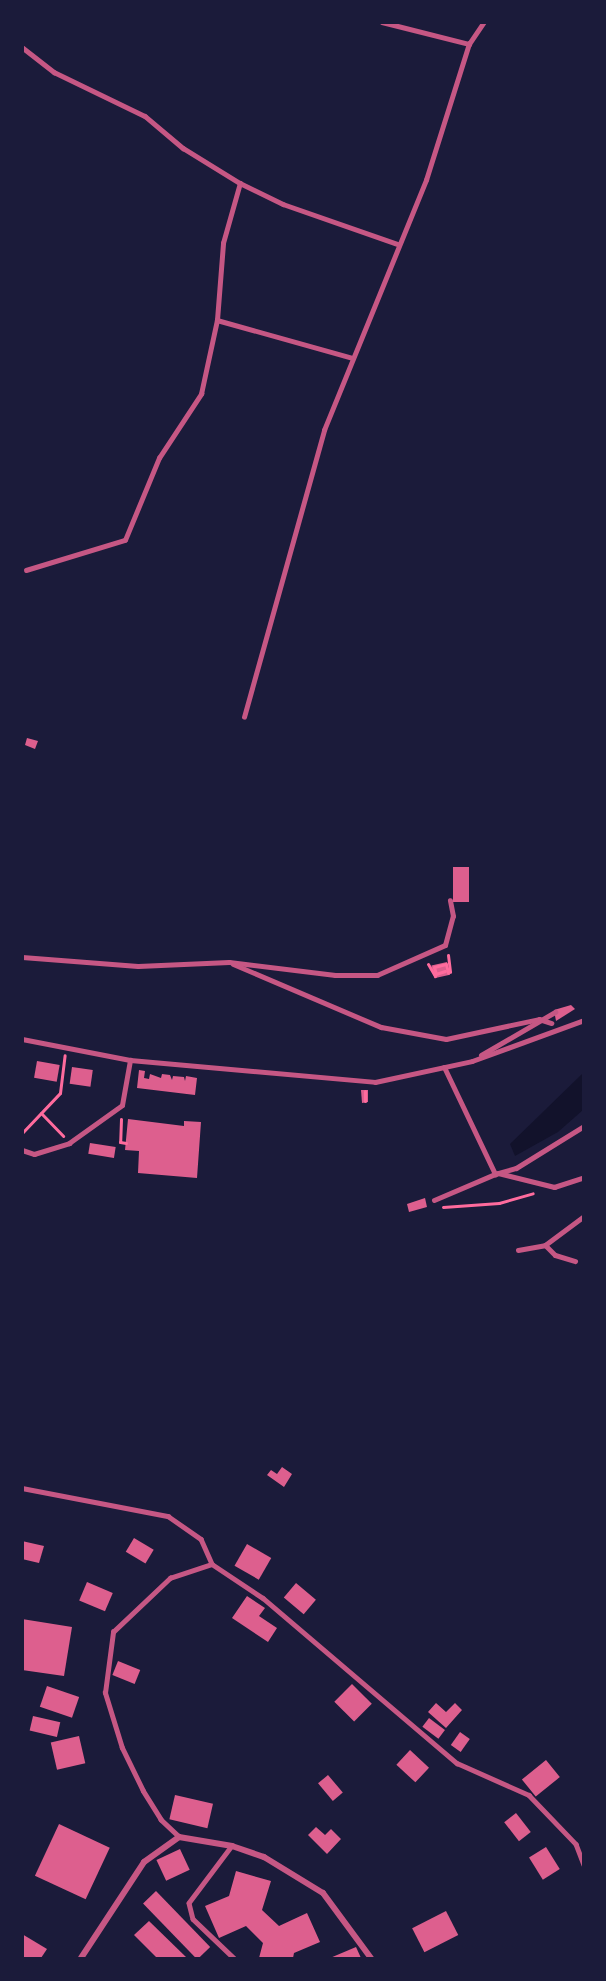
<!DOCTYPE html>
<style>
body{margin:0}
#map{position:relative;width:606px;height:1981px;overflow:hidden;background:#1b1b3a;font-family:"Fira Sans",sans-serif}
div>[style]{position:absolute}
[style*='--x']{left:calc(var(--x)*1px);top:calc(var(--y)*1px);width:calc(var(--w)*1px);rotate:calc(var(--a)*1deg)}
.water>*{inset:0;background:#12122b}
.building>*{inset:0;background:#dd5f8e;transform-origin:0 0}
.path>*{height:3px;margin:-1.5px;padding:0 1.5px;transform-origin:1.5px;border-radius:1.5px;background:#ff6b9d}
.service>*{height:4.5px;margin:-2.25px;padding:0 2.25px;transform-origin:2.25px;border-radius:2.25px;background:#c65784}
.pedestrian>*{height:5px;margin:-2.5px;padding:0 2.5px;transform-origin:2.5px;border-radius:2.5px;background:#c65784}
.minor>*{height:6px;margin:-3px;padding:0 3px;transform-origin:3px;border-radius:3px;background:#c65784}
span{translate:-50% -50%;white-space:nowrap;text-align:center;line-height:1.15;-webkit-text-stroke:5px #1b1b3a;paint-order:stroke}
.frame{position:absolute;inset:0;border:24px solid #1b1b3a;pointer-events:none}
</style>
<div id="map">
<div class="water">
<i style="clip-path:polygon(583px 1073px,583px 1110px,558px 1132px,515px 1156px,510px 1144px)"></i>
</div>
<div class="building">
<i style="clip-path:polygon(27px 738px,38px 741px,35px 749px,25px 745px)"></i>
<i style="left:453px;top:867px;width:16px;height:35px"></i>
<i style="left:447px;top:962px;width:13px;height:16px;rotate:77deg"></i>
<i style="clip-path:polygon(571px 1005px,575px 1009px,556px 1021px,554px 1010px)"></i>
<i style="left:37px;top:1061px;width:23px;height:17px;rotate:10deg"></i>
<i style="left:72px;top:1067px;width:21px;height:17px;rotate:8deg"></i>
<i style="clip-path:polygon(139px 1070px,145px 1071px,144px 1078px,149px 1079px,150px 1074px,161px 1078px,162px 1074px,170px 1075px,172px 1080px,173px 1076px,184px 1077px,185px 1081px,186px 1076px,197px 1078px,195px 1095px,137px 1088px)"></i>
<i style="clip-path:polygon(361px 1090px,368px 1090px,368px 1102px,362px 1103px)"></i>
<i style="clip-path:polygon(128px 1119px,184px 1126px,184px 1121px,201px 1122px,197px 1178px,138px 1173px,139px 1151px,125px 1150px)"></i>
<i style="left:90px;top:1143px;width:26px;height:11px;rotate:9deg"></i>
<i style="clip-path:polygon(425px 1198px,427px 1207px,409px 1212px,407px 1204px)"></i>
<i style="clip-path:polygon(282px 1467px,292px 1474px,284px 1487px,267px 1475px,271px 1470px,277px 1474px)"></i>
<i style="left:134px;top:1538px;width:23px;height:16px;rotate:31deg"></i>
<i style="clip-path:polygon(22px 1541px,44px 1546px,39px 1563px,22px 1559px)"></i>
<i style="left:247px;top:1544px;width:28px;height:25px;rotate:30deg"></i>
<i style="left:87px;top:1582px;width:28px;height:20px;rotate:23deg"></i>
<i style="left:296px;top:1583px;width:26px;height:19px;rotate:40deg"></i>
<i style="clip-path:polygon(247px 1596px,265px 1608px,259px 1616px,277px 1628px,268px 1642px,232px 1618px)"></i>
<i style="clip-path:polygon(22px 1619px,72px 1627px,64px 1676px,22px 1670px)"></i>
<i style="left:118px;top:1661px;width:24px;height:15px;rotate:22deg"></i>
<i style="left:352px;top:1684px;width:28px;height:25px;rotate:45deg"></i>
<i style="left:47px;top:1686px;width:34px;height:22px;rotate:19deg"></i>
<i style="clip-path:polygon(436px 1703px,446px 1712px,455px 1703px,462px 1710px,446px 1728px,428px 1712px)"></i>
<i style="left:33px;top:1716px;width:28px;height:15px;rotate:13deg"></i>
<i style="left:429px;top:1718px;width:20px;height:11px;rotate:37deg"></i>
<i style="left:460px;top:1732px;width:12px;height:16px;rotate:35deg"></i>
<i style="left:79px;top:1736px;width:28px;height:29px;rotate:77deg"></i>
<i style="left:410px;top:1750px;width:26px;height:20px;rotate:43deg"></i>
<i style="left:546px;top:1760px;width:22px;height:31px;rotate:51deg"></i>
<i style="left:328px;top:1775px;width:23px;height:13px;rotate:50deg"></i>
<i style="left:175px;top:1795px;width:39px;height:25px;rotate:13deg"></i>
<i style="left:516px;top:1813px;width:24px;height:15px;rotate:52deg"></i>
<i style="left:59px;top:1824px;width:56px;height:57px;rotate:25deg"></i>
<i style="clip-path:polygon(316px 1827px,325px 1835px,331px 1829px,341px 1839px,327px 1854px,308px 1835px)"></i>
<i style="left:546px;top:1847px;width:26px;height:20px;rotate:58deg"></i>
<i style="left:180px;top:1849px;width:23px;height:26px;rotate:65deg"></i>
<i style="clip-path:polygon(236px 1871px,271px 1881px,262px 1910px,279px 1926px,307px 1913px,320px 1942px,294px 1953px,293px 1958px,259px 1958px,263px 1943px,246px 1926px,219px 1938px,205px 1906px,229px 1896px)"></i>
<i style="left:156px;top:1891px;width:78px;height:18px;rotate:46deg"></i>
<i style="left:446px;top:1911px;width:27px;height:38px;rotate:63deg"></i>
<i style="clip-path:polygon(149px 1921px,187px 1958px,157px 1958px,134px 1935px)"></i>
<i style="clip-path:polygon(22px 1934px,47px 1949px,41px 1958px,22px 1958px)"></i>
<i style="clip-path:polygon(356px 1947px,361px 1958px,330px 1958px)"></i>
</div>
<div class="path">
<i style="--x:448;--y:955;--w:17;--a:83"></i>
<i style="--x:428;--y:964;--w:14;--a:60"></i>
<i style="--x:445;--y:971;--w:9;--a:162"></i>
<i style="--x:436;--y:974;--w:7;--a:-106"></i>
<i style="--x:434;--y:967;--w:12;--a:-14"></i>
<i style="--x:446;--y:964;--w:9;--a:77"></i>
<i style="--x:365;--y:1091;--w:10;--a:90"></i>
<i style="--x:41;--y:1113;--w:32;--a:46"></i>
<i style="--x:121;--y:1119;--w:23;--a:92"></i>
<i style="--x:120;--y:1142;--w:6;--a:9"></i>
<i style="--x:22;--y:1133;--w:55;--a:-46.5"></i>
<i style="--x:60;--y:1093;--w:38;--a:-83"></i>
<i style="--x:443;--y:1207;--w:56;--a:-4.1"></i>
<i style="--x:499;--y:1203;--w:35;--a:-16"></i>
</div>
<div class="service">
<i style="--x:382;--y:22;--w:90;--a:14.2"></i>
<i style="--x:22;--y:47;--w:41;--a:38"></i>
<i style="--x:54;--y:72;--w:101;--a:25.8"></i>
<i style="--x:145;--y:116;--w:50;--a:40.1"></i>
<i style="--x:183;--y:148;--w:67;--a:31.6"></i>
<i style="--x:240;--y:183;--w:48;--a:26"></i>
<i style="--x:283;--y:204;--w:122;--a:19.2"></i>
<i style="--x:217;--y:320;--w:141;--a:15.6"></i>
<i style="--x:26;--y:570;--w:103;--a:-16.9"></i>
<i style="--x:125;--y:540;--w:89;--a:-67.5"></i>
<i style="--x:159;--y:458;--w:77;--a:-56.7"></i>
<i style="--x:201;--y:394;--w:76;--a:-77.8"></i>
<i style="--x:217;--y:320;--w:77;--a:-85.5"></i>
<i style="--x:223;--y:243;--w:62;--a:-74.2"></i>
<i style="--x:244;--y:717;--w:298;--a:-74.4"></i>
<i style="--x:324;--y:430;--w:270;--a:-67.8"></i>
<i style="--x:426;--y:180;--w:143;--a:-72.5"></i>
<i style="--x:469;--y:44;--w:27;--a:-56"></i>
<i style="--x:22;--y:1488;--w:149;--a:10.9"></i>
<i style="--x:168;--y:1516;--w:40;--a:34.9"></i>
<i style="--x:201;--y:1539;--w:27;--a:66"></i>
<i style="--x:179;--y:1837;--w:25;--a:-137"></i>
<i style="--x:161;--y:1820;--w:34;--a:-122"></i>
<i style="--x:143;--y:1791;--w:48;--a:-116"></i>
<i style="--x:122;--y:1748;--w:58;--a:-107.2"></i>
<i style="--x:105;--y:1693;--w:62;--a:-82.5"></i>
<i style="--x:113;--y:1632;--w:79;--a:-43.5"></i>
<i style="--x:170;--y:1578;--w:44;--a:-18.4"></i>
<i style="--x:212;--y:1564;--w:61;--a:33.7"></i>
<i style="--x:263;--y:1598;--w:255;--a:40.4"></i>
<i style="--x:457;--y:1763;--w:79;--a:24"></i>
<i style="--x:529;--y:1795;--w:68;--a:46.2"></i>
<i style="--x:576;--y:1844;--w:22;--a:69"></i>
<i style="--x:232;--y:1846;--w:71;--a:127"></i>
<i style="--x:189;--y:1903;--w:16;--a:76"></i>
<i style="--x:193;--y:1919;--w:57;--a:43.6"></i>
</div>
<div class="pedestrian">
<i style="--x:22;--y:957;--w:116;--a:4.4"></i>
<i style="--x:138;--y:966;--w:91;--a:-2.5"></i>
<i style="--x:229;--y:962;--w:107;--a:7"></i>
<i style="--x:335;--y:975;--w:42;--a:0"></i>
<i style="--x:377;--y:975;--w:74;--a:-23.8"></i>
<i style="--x:445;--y:945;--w:30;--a:-75"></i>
<i style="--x:453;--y:916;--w:16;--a:-101"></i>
<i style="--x:233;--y:964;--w:161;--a:23.1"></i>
<i style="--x:381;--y:1027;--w:66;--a:10.5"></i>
<i style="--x:446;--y:1039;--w:95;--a:-12.1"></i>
<i style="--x:539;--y:1019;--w:13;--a:18"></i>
<i style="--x:22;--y:1039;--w:110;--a:11"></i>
<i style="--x:130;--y:1060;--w:246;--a:5.1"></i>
<i style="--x:375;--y:1082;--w:99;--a:-12.2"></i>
<i style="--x:472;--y:1061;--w:119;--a:-20.1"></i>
<i style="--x:481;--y:1055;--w:86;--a:-30.2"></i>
<i style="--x:444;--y:1067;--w:119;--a:64.5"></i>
<i style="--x:495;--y:1174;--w:22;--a:-16"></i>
<i style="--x:516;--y:1168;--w:80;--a:-31.7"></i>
<i style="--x:22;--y:1150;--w:13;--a:18"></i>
<i style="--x:34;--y:1154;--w:37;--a:-17"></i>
<i style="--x:69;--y:1143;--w:65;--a:-35.6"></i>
<i style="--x:122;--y:1105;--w:46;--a:-79.9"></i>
<i style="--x:498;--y:1173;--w:58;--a:14"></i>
<i style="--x:554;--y:1187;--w:32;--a:-18"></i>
<i style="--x:434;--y:1200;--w:66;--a:-23.1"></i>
<i style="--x:545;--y:1245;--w:14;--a:45"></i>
<i style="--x:555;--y:1255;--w:21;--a:17"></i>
<i style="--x:518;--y:1250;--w:27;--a:-10"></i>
<i style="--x:545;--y:1245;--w:49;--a:-36.6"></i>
</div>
<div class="minor">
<i style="--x:81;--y:1958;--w:115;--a:-56.7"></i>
<i style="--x:144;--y:1862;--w:43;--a:-35.5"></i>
<i style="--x:179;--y:1837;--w:54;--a:9.6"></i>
<i style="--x:232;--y:1846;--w:34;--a:19"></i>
<i style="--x:264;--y:1857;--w:69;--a:31.4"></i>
<i style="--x:323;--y:1893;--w:81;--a:53.6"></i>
</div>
<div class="frame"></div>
</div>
